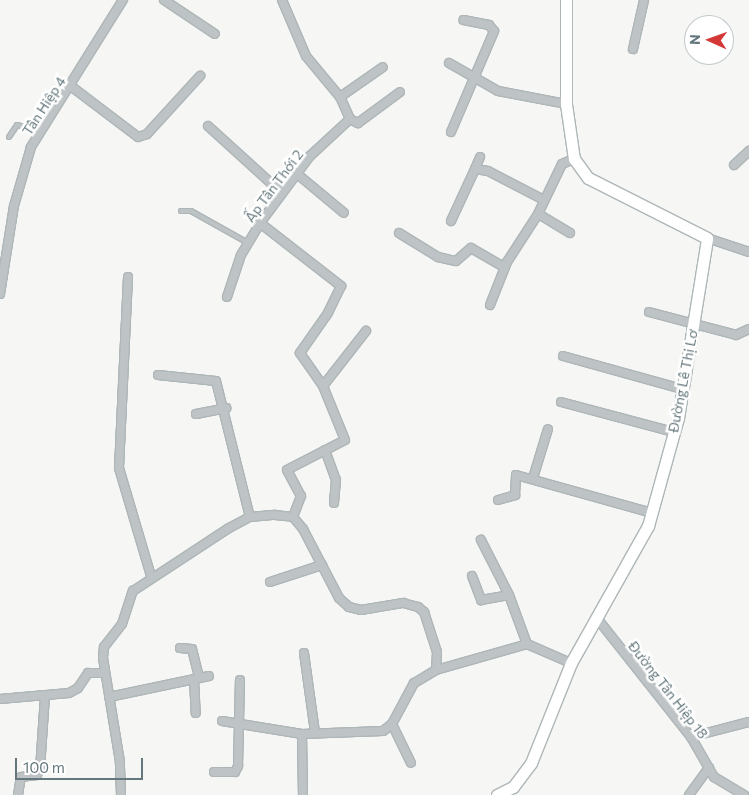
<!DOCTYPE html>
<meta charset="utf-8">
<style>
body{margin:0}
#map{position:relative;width:749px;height:795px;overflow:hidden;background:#f6f6f4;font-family:Commissioner,sans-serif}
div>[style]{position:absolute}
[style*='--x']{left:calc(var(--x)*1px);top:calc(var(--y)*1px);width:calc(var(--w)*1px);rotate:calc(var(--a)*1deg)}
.roads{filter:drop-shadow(1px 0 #aeb6b8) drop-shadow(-1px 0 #aeb6b8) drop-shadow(0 1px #aeb6b8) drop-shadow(0 -1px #aeb6b8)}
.lane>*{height:4px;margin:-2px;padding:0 2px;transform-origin:2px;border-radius:2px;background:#bec3c5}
.street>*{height:8px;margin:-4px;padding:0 4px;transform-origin:4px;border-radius:4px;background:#bec3c5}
.secondary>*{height:11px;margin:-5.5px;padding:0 5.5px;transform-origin:5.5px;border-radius:5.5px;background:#fff}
span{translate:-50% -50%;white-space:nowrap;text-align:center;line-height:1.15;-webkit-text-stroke:5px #fff;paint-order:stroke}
.street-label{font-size:14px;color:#64777c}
.north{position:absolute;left:684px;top:15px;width:50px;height:50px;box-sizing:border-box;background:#fff;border:1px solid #c1c9cb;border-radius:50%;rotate:272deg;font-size:14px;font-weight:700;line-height:20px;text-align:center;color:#64777c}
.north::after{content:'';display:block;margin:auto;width:18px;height:22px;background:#d33837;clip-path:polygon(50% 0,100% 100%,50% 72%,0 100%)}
.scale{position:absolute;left:15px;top:758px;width:128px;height:22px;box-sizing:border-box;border:2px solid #64777c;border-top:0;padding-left:6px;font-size:15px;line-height:18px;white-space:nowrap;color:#64777c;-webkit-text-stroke:4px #fff;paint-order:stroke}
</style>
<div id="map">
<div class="roads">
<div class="lane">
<i style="--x:9;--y:137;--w:14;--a:-56"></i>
<i style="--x:17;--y:125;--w:25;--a:16"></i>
<i style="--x:181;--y:211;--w:10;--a:0"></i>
<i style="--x:191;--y:211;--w:65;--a:29.3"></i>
</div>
<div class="street">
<i style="--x:164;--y:0;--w:61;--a:33.7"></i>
<i style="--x:633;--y:49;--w:50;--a:-77.3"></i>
<i style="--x:449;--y:63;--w:56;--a:29.7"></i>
<i style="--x:498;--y:91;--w:69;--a:10.8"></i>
<i style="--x:72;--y:87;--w:83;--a:37.1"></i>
<i style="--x:138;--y:137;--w:9;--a:-18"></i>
<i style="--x:147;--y:134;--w:79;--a:-47.6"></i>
<i style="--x:340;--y:97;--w:52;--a:-34.9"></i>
<i style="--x:350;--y:119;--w:9;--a:27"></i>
<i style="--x:358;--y:123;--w:52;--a:-36.4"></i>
<i style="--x:208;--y:126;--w:100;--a:42.2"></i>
<i style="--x:451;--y:132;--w:110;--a:-66.9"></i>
<i style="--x:494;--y:31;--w:8;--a:-130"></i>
<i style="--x:489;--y:25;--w:26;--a:-169"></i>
<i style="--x:734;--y:165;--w:21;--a:-43"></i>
<i style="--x:475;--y:169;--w:13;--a:-67"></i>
<i style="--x:296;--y:173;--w:62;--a:39.8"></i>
<i style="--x:451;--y:221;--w:57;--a:-65.2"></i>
<i style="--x:475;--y:169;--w:13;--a:9"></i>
<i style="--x:488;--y:171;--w:63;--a:27.4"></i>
<i style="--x:260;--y:223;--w:103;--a:37.9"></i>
<i style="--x:341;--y:286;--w:30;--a:116"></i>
<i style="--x:328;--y:313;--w:49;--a:125"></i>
<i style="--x:300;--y:353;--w:40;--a:55.1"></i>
<i style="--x:323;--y:386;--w:58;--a:67.8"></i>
<i style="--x:345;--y:440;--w:65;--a:152.7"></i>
<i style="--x:287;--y:470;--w:30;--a:62"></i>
<i style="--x:301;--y:496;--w:22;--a:111"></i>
<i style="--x:399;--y:233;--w:46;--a:31.6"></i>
<i style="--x:438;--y:257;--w:18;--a:13"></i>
<i style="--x:456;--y:261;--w:20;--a:-41"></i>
<i style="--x:471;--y:248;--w:39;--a:30"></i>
<i style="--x:570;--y:233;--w:37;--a:-149"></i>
<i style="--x:538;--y:214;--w:55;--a:-64.4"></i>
<i style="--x:562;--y:164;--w:13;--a:-23"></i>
<i style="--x:707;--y:238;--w:44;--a:18.4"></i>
<i style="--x:128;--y:277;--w:191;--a:92.7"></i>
<i style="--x:119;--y:468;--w:113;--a:73.5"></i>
<i style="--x:0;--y:294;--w:89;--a:-81"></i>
<i style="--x:14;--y:206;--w:61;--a:-73.9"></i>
<i style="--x:31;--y:147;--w:173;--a:-58"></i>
<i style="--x:227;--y:297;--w:44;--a:-71.6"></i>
<i style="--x:241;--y:255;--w:37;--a:-59"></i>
<i style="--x:260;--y:223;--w:84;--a:-53.3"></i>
<i style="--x:310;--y:156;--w:54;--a:-42.8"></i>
<i style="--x:350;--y:119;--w:24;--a:-114"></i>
<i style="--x:340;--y:97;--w:53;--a:-129.7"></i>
<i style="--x:306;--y:56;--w:61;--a:-113.2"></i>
<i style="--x:490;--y:305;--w:46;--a:-68.4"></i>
<i style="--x:507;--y:262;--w:57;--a:-57.1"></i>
<i style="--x:649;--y:312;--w:90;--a:14.8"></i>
<i style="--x:736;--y:335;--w:14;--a:-25"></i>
<i style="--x:563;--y:356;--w:123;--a:15.5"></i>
<i style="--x:158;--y:375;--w:58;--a:5.9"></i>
<i style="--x:216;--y:381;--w:140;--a:76"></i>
<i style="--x:323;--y:386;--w:70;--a:-52"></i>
<i style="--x:561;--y:402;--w:117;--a:14.9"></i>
<i style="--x:196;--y:414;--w:31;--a:-11"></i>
<i style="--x:325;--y:450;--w:32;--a:70"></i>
<i style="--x:336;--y:480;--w:23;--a:95"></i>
<i style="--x:533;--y:478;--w:51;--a:-73"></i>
<i style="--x:498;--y:500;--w:18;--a:-16"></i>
<i style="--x:515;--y:495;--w:20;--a:-87"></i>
<i style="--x:516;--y:475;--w:141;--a:15.6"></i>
<i style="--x:472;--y:576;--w:26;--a:69"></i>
<i style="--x:481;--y:600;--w:28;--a:-10"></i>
<i style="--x:509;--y:595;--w:62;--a:-117"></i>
<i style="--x:270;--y:582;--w:55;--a:-18.1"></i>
<i style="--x:509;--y:595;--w:52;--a:69.8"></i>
<i style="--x:527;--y:644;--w:48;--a:23.4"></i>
<i style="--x:596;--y:617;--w:153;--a:51.6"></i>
<i style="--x:691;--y:737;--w:46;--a:60.1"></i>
<i style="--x:714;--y:777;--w:35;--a:31"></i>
<i style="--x:180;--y:648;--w:12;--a:5"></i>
<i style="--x:192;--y:649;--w:30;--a:76"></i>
<i style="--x:304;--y:653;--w:80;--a:82.1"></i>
<i style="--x:436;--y:670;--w:95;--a:-15.9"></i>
<i style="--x:194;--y:680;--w:33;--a:87"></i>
<i style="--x:109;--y:697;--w:102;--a:-11.9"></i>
<i style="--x:0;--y:699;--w:69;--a:-5"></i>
<i style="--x:69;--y:693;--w:10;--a:-29"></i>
<i style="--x:78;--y:688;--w:18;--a:-56"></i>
<i style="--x:88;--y:673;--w:17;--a:0"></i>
<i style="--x:222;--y:721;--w:81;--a:9.2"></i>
<i style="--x:392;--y:724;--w:43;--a:64"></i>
<i style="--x:691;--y:737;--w:60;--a:-14.5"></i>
<i style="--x:214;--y:772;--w:21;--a:0"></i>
<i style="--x:235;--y:772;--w:7;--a:-63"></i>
<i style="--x:238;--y:766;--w:86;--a:-88.7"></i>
<i style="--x:18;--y:795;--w:18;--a:-81"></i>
<i style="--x:21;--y:777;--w:16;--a:-7"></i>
<i style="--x:37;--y:775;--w:7;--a:-63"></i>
<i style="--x:40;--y:769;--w:74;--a:-86.1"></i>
<i style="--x:121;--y:795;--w:33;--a:-92"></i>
<i style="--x:120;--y:762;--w:105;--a:-99.3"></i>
<i style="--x:103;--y:658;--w:11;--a:-85"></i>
<i style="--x:104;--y:647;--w:29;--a:-52"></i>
<i style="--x:122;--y:624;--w:35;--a:-72"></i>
<i style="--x:133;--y:591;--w:115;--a:-33.3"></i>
<i style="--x:229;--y:528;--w:24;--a:-28"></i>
<i style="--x:250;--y:517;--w:25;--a:-5"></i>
<i style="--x:275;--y:515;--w:18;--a:6"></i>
<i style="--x:293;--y:517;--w:16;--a:50"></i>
<i style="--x:303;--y:529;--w:78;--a:62.4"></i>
<i style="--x:339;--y:598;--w:13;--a:42"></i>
<i style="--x:349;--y:607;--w:12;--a:14"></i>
<i style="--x:361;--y:610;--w:43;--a:-9.5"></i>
<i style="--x:403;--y:603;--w:16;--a:15"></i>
<i style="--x:418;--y:607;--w:8;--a:40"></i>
<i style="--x:424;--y:612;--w:42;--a:72"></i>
<i style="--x:437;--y:652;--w:18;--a:93"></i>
<i style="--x:436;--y:670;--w:26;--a:149"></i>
<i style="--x:414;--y:683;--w:47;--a:118.2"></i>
<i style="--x:392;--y:724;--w:11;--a:142"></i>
<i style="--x:383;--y:731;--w:81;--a:177.9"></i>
<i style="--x:302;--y:734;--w:61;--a:89.1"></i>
<i style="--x:689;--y:795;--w:34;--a:-54"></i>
</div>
<div class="secondary">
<i style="--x:497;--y:795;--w:18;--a:-27"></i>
<i style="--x:513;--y:787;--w:30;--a:-53"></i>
<i style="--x:531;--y:763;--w:108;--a:-68.2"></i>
<i style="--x:571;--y:663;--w:157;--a:-60.7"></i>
<i style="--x:648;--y:526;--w:112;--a:-74.5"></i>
<i style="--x:678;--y:418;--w:182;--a:-80.8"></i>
<i style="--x:707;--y:238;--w:133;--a:-153.2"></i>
<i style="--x:588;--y:178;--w:24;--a:-126"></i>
<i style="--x:574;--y:159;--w:56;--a:-98.3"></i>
<i style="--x:566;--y:104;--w:104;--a:-90"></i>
</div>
</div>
<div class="street-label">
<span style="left:44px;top:106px;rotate:-57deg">Tân Hiệp 4</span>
<span style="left:274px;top:186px;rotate:-53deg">Ấp Tân Thới 2</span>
<span style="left:683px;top:381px;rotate:-79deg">Đường Lê Thị Lơ</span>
<span style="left:668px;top:690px;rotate:52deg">Đường Tân Hiệp 18</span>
</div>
<div class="north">N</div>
<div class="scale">100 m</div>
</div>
